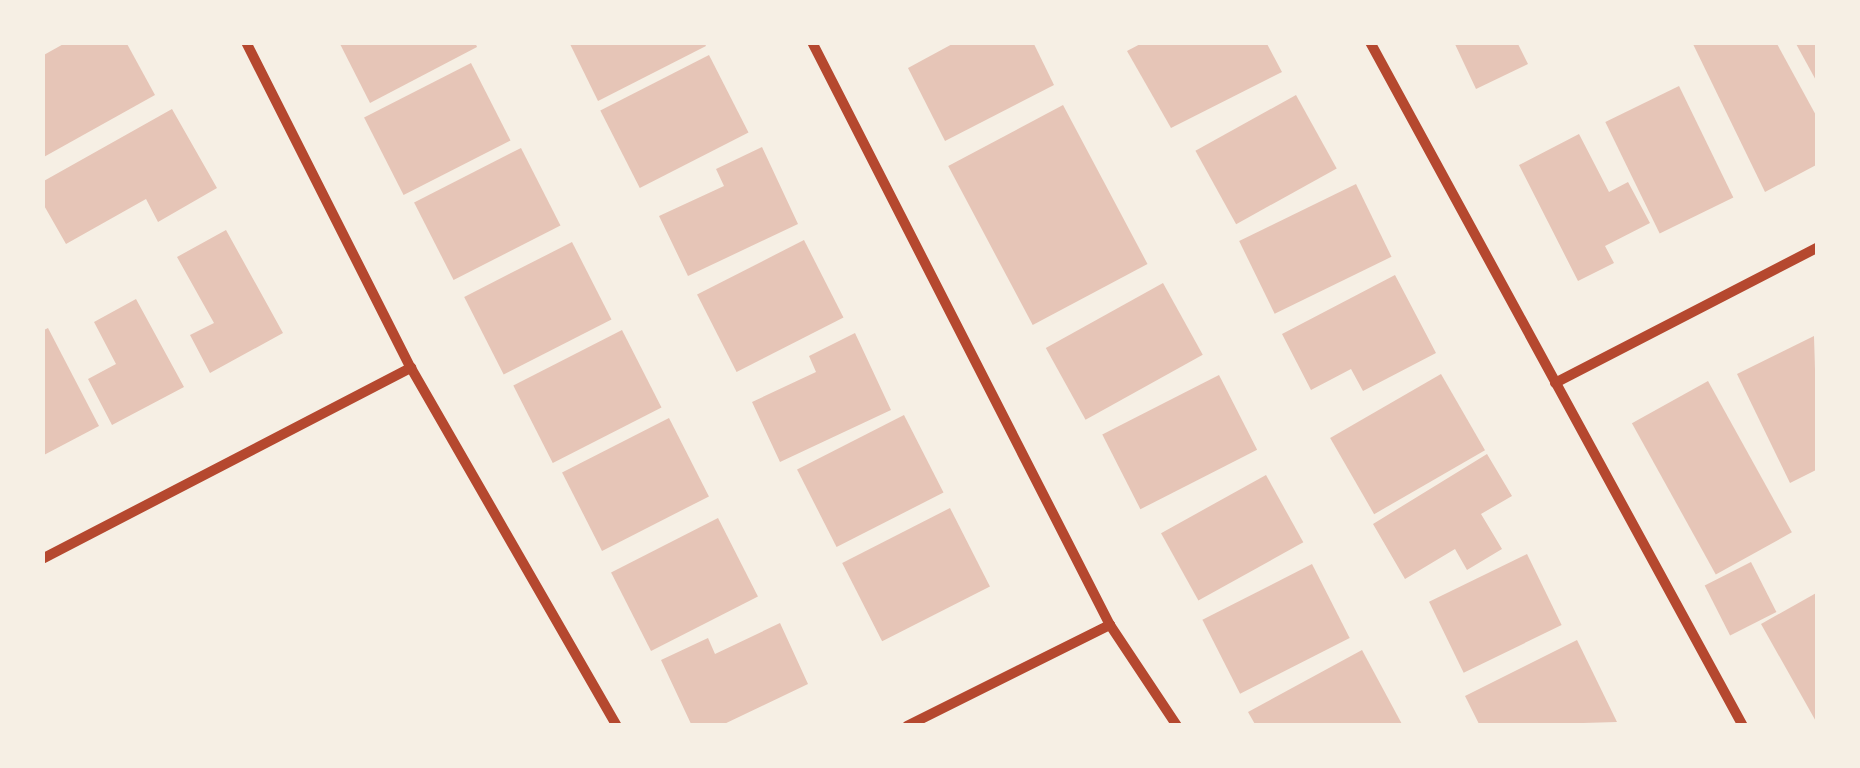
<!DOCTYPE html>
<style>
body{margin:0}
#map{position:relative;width:1860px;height:768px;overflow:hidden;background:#f6efe4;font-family:Commissioner,sans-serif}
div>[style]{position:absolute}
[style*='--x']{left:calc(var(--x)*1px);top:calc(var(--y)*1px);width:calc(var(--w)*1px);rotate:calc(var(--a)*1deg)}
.building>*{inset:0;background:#e6c5b7;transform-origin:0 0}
.minor>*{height:10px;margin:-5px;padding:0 5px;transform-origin:5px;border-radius:5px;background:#b5482f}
span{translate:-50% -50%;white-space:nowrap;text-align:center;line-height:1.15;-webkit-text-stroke:8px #f6efe4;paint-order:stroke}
.frame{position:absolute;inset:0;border:45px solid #f6efe4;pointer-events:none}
</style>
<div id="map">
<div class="building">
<i style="clip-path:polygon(67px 42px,126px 42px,155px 95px,42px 158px,42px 56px)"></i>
<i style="clip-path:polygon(339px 42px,475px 42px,477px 47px,370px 103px)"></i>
<i style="clip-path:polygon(569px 42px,704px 42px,706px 46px,598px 101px)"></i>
<i style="clip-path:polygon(956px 42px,1033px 42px,1054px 85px,945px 141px,908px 68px)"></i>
<i style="clip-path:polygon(1144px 42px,1266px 42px,1282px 72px,1171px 128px,1127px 51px)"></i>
<i style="clip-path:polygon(1454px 42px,1517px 42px,1528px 64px,1476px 89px)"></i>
<i style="clip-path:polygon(1692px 42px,1776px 42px,1818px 119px,1818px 164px,1765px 192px)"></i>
<i style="clip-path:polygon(1795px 42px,1818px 42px,1818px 84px)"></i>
<i style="left:709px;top:55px;width:87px;height:122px;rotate:63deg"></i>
<i style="left:471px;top:63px;width:87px;height:120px;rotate:63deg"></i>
<i style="left:1679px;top:86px;width:124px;height:82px;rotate:64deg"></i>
<i style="left:1296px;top:95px;width:84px;height:115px;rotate:61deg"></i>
<i style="left:1063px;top:105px;width:180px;height:130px;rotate:62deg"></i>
<i style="clip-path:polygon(172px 109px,217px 188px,158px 222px,146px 199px,66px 244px,42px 202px,42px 182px)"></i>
<i style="clip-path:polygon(1579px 134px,1609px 192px,1628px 182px,1650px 223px,1605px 246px,1614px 263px,1578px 281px,1519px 165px)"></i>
<i style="clip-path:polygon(762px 147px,798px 224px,688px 276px,659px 216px,724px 186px,716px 169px)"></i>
<i style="left:521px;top:148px;width:87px;height:120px;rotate:63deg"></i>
<i style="left:1356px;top:184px;width:81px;height:130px;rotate:64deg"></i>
<i style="clip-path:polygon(226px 230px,283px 333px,210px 373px,190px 335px,214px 323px,177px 257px)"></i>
<i style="left:804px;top:240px;width:87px;height:120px;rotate:63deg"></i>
<i style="left:572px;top:242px;width:87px;height:121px;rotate:63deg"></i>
<i style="clip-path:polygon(1395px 275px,1436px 353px,1363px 391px,1351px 369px,1311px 390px,1282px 334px)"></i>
<i style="left:1163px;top:283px;width:82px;height:134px;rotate:61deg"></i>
<i style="clip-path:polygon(136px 299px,184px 387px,112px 425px,88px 379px,116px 364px,94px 322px)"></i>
<i style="clip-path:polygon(48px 328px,99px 426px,42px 456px,42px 331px)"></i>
<i style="left:622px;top:330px;width:87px;height:122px;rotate:63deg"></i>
<i style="clip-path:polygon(855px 333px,891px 410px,780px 462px,752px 402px,816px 372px,809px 356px)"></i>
<i style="clip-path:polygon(1814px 336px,1818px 469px,1790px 483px,1737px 374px)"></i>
<i style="left:1441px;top:374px;width:88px;height:128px;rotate:60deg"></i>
<i style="left:1219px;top:375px;width:84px;height:131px;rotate:63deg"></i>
<i style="left:1708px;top:381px;width:173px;height:87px;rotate:61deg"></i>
<i style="left:904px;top:415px;width:87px;height:120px;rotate:63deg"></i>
<i style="left:669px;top:418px;width:88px;height:120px;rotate:63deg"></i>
<i style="clip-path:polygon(1487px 454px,1512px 496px,1481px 514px,1502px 549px,1467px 570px,1455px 549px,1405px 579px,1373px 524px)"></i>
<i style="left:1266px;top:475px;width:77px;height:120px;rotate:61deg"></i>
<i style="left:950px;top:508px;width:88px;height:121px;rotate:63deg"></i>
<i style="left:718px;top:518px;width:88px;height:120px;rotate:63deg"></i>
<i style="left:1527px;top:554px;width:79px;height:109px;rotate:64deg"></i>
<i style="left:1751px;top:562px;width:56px;height:52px;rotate:63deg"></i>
<i style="left:1312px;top:564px;width:83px;height:123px;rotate:63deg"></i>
<i style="clip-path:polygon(1818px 592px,1818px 725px,1761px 624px)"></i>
<i style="clip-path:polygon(780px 623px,808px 684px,720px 726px,692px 726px,661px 660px,708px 638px,715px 654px)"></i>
<i style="clip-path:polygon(1577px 640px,1617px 722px,1480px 726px,1465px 696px)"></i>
<i style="clip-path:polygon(1362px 650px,1403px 726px,1256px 726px,1248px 712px)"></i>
</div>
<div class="minor">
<i style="--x:246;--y:42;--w:365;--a:63.2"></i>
<i style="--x:411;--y:368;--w:413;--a:60.1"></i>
<i style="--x:812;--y:42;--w:655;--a:62.93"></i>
<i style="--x:1110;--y:625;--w:121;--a:56.4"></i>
<i style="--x:1370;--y:42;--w:779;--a:61.4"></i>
<i style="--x:1555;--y:383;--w:296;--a:-27.3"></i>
<i style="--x:42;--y:559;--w:416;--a:-27.4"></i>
<i style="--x:907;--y:726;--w:227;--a:-26.5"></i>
</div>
<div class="frame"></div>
</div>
